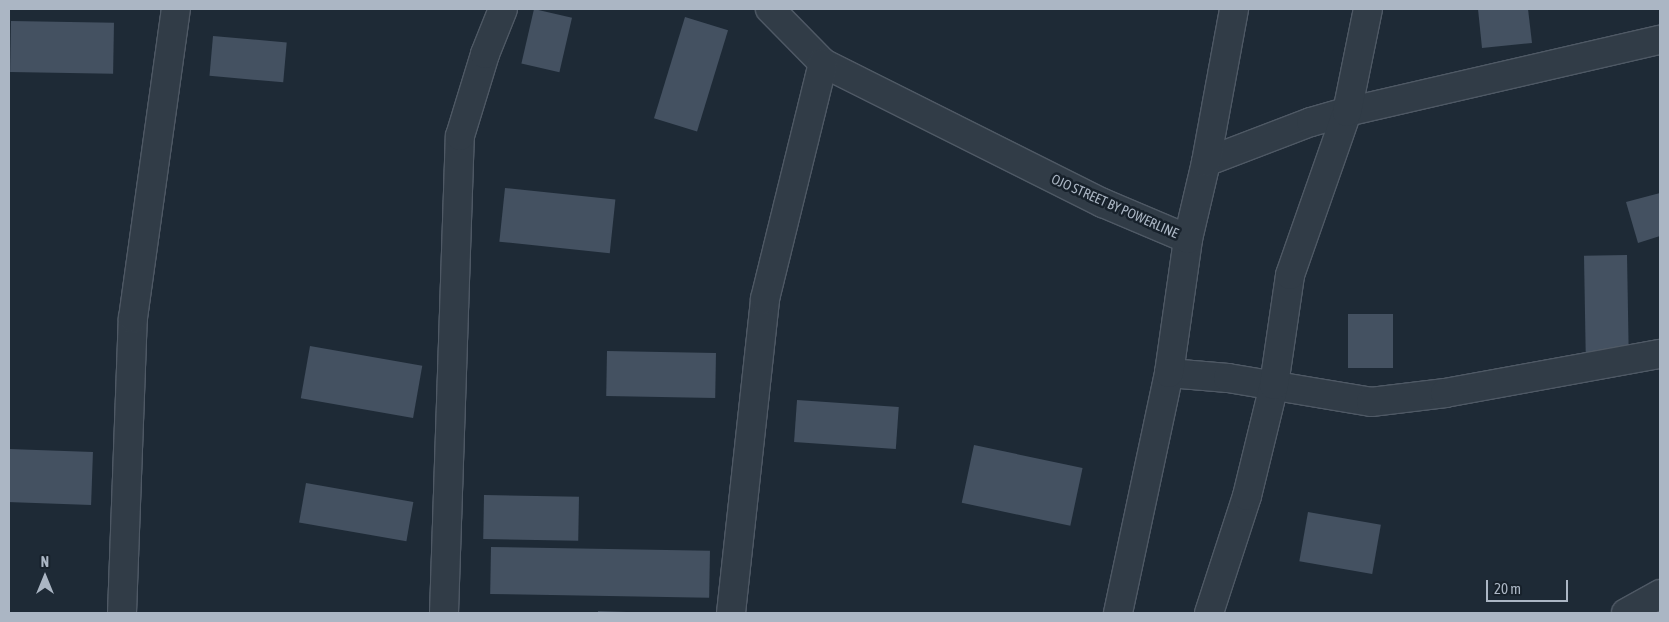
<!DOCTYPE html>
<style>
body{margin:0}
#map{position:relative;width:1669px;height:622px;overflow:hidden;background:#1e2a36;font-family:"Asap Condensed",sans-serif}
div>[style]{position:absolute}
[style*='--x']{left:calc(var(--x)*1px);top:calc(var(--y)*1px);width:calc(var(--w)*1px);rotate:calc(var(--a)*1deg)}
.building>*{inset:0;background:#445161;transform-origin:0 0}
.roads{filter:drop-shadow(1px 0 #4f5965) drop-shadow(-1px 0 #4f5965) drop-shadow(0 1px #4f5965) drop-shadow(0 -1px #4f5965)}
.minor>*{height:28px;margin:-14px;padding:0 14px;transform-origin:14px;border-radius:14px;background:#313c47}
span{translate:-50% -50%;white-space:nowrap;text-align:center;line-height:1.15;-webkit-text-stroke:5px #17212b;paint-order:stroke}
.street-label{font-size:14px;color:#abb6c4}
.frame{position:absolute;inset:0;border:10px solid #abb6c4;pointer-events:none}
.north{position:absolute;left:20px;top:552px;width:50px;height:50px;-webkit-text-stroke:4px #17212b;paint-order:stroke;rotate:0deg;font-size:14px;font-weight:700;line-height:20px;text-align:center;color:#abb6c4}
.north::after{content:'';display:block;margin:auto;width:18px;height:22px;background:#abb6c4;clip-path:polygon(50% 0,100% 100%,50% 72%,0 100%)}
.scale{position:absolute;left:1486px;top:580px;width:82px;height:22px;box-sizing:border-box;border:2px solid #abb6c4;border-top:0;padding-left:6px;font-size:15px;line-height:18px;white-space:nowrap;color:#abb6c4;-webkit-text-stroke:4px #17212b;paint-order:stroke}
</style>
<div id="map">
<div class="building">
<i style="left:534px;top:9px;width:39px;height:56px;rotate:13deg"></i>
<i style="clip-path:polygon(1478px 9px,1528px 9px,1532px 43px,1482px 48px)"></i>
<i style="left:685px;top:17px;width:45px;height:106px;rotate:17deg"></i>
<i style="left:11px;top:21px;width:103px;height:51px;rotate:1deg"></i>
<i style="left:213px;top:36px;width:74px;height:40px;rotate:5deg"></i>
<i style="left:505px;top:188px;width:111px;height:54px;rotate:6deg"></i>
<i style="clip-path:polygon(1660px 193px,1660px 236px,1638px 243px,1626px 202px)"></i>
<i style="left:1627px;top:255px;width:97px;height:43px;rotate:89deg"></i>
<i style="left:1348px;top:314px;width:45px;height:54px"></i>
<i style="left:310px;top:346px;width:114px;height:53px;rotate:10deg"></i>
<i style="left:607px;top:351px;width:109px;height:45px;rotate:1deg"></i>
<i style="left:797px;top:400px;width:102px;height:42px;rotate:4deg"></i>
<i style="left:974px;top:445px;width:111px;height:59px;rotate:12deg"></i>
<i style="left:9px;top:449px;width:84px;height:53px;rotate:2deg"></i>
<i style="left:306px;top:483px;width:109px;height:40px;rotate:10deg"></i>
<i style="left:484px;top:495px;width:95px;height:44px;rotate:1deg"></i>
<i style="left:1308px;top:512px;width:74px;height:50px;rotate:10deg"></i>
<i style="left:491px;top:547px;width:219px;height:47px;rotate:1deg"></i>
<i style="clip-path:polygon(598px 611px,627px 612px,627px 613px,598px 613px)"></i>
</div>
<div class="roads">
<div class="minor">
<i style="--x:770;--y:9;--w:76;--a:45.5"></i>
<i style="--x:823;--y:63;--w:313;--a:26.6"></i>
<i style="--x:1103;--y:203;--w:92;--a:23"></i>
<i style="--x:1206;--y:162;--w:112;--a:-20.9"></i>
<i style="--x:1311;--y:122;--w:37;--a:-16"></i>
<i style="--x:1347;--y:112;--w:321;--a:-13"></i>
<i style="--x:1169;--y:373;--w:59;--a:4.8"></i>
<i style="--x:1228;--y:378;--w:145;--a:9.5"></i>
<i style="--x:1371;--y:402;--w:75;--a:-6.9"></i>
<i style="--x:1445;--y:393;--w:219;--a:-10.3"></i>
<i style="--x:122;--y:613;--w:295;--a:-87.9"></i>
<i style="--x:133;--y:318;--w:312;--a:-82.1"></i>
<i style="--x:444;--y:613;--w:477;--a:-88.1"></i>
<i style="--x:460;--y:136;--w:86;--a:-73"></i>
<i style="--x:485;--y:54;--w:48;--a:-68.2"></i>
<i style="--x:731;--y:613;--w:316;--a:-83.8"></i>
<i style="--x:765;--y:299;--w:243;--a:-76.2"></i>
<i style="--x:1118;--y:613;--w:245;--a:-78"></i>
<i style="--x:1169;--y:373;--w:135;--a:-81.9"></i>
<i style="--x:1188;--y:239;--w:79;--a:-76.8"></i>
<i style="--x:1206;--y:162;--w:156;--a:-79.6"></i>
<i style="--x:1209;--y:613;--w:123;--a:-72"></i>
<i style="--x:1247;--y:496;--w:114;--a:-76.3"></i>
<i style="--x:1274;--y:385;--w:111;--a:-81.7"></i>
<i style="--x:1290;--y:275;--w:173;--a:-70.7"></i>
<i style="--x:1347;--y:112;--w:105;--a:-78.5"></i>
<i style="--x:1626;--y:613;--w:39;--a:-29"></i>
</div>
</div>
<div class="street-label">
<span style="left:1115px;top:206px;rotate:24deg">OJO STREET BY POWERLINE</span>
</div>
<div class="frame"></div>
<div class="north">N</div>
<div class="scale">20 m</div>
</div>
